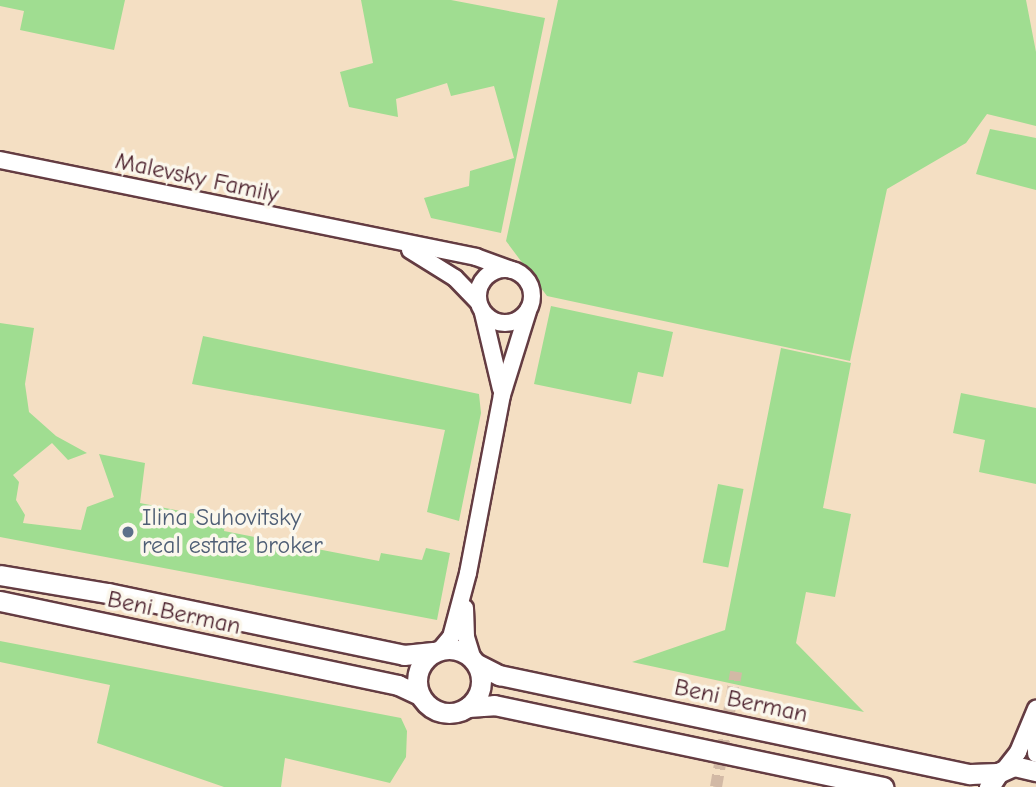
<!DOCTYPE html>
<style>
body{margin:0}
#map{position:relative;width:1036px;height:787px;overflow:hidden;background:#f4dfc3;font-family:"Comic Neue",sans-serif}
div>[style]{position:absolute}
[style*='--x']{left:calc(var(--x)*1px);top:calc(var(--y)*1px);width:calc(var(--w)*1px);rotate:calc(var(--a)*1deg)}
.green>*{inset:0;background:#a0dd91;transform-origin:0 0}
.pedestrian-tunnel>*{height:12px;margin-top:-6px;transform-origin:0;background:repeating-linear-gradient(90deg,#d2b9a5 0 12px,transparent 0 18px)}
.roads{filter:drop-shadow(2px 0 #643c42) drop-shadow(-2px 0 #643c42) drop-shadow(0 2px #643c42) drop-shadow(0 -2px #643c42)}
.minor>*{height:16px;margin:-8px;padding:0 8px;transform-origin:8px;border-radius:8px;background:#fff}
.minor>.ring{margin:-8px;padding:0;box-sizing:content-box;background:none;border:16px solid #fff;border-radius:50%}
.tertiary>*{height:19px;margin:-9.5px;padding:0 9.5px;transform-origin:9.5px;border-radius:9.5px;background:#fff}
.tertiary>.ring{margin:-9.5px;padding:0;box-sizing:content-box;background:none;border:19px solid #fff;border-radius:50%}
.dots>*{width:19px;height:19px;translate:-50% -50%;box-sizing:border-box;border:4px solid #fbf7ec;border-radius:50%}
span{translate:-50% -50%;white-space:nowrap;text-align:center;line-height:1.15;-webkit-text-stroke:7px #fbf7ec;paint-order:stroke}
.street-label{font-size:24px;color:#4a1f2b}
.service-label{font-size:24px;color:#4e5e75}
.left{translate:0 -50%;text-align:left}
</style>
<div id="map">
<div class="green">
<i style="clip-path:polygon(0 0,125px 0,114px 50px,20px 30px,24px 11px,0 6px)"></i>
<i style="clip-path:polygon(361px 0,451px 0,545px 18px,501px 233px,431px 218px,424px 198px,469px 186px,470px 171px,514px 158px,494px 86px,451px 96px,447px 83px,396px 99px,398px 117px,349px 107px,340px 72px,373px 63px)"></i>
<i style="clip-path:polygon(558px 0,1026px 0,1036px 52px,1036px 126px,987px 114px,966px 143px,887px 189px,850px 361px,547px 296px,506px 241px)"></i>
<i style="clip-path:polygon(990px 129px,1036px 138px,1036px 190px,976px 174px)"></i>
<i style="clip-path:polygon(551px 306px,673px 332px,663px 377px,638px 372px,631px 404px,534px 384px)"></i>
<i style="clip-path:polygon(0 323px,34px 328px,25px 384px,29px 412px,56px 436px,87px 453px,68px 460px,52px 443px,13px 475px,19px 482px,16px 500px,25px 515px,23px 523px,81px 530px,87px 507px,114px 497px,99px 454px,145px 463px,140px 503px,226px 520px,224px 531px,379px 561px,381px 553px,422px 560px,426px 548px,450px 553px,437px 620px,0 537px)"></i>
<i style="clip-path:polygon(203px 336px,479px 394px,481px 413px,459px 521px,427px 512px,445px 430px,192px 384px)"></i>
<i style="clip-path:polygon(781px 348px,851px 363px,823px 508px,851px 514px,835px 597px,806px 592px,796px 643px,864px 712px,632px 662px,725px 630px)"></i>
<i style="clip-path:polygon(961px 393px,1036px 408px,1036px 484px,979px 472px,985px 440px,953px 433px)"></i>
<i style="left:718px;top:484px;width:26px;height:80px;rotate:11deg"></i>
<i style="clip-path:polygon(0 641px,401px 718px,407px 731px,406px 757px,390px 783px,285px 758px,281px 787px,224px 787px,97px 743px,110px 685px,0 662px)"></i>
</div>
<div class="pedestrian-tunnel">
<i style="--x:716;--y:787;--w:117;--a:-80.1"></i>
</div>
<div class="roads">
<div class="minor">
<i style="--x:0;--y:160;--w:486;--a:11.5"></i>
<i style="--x:476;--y:257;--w:38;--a:20"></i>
<i style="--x:410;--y:250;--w:53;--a:31.9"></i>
<i style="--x:455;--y:278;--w:33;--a:46"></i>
<i class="ring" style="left:478px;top:269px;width:38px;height:38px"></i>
<i style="--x:483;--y:313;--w:78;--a:76.7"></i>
<i style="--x:465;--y:608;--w:29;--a:88"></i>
<i style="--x:466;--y:637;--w:21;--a:73"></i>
<i style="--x:440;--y:650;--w:17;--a:-50"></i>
<i style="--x:451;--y:637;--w:66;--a:-75.1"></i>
<i style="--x:468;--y:573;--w:181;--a:-79.2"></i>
<i style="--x:502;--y:395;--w:88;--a:-72.8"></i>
<i style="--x:1035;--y:722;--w:32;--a:88"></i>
<i style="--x:1004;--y:770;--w:23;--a:-52"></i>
<i style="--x:1018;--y:752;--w:47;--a:-67.3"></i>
</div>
<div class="tertiary">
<i style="--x:0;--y:575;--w:109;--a:9.5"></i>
<i style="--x:108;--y:593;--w:302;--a:11.8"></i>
<i style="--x:404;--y:655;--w:29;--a:-6"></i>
<i style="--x:0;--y:601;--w:407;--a:11.9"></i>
<i style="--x:398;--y:685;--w:23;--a:25"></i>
<i class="ring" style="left:417px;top:649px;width:45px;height:45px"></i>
<i style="--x:477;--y:664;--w:25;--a:27"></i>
<i style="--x:499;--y:675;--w:481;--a:11.9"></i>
<i style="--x:970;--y:774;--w:28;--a:-2"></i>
<i style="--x:468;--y:707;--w:26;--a:-4"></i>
<i style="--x:494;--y:705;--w:398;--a:11.9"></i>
<i style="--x:989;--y:787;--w:17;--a:-57"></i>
<i style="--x:998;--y:773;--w:17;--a:-24"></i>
<i style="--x:1014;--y:766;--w:23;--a:13"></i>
</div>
</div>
<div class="dots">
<i style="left:128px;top:532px;background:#5c6f8a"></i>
</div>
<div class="street-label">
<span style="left:197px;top:178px;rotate:12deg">Malevsky Family</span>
<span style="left:174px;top:613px;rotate:12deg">Beni Berman</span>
<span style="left:741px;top:701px;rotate:12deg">Beni Berman</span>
</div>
<div class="service-label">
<span class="left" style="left:142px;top:532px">Ilina Suhovitsky<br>real estate broker</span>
</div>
</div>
